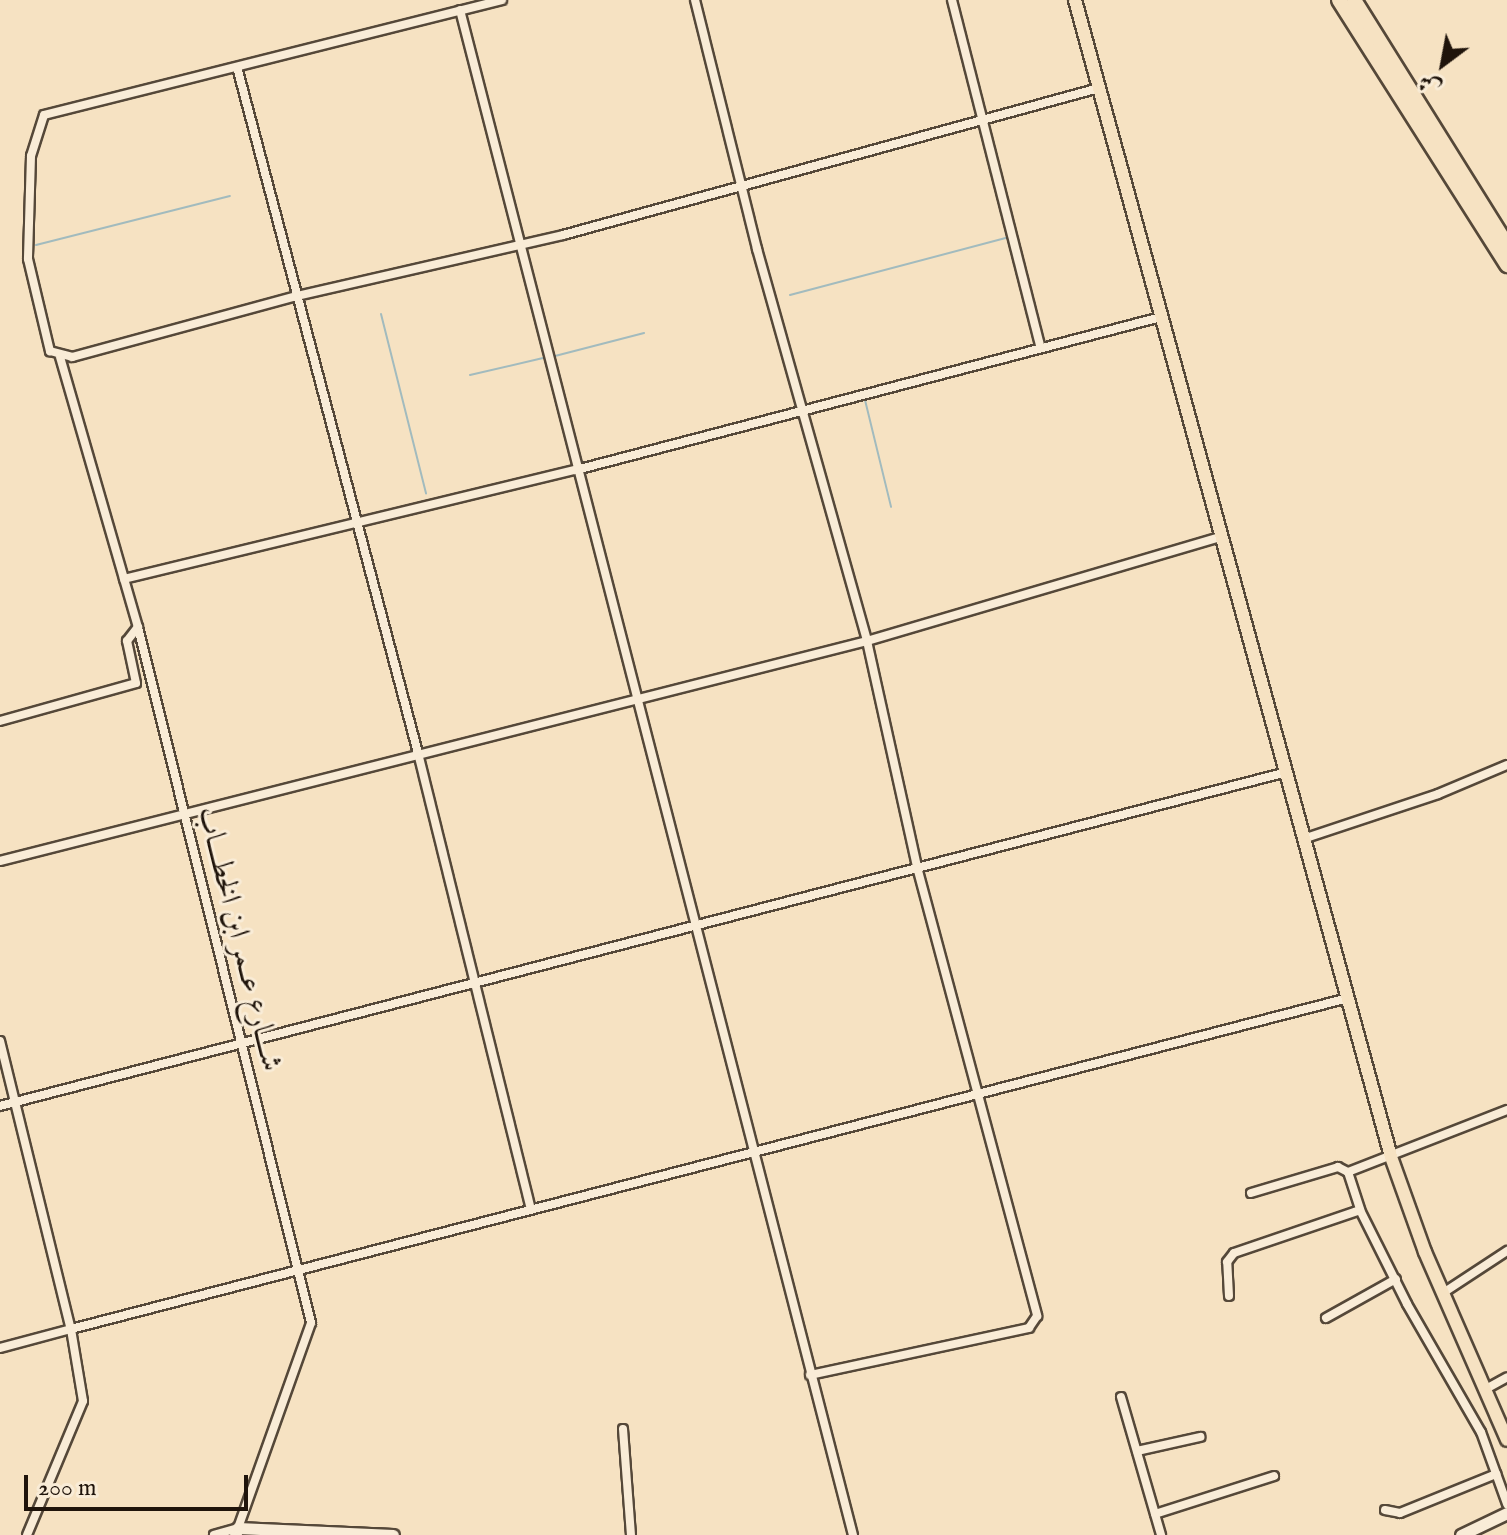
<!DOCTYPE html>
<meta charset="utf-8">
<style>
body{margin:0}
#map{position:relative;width:1507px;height:1535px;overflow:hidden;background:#f6e2c2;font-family:"IM FELL English",Amiri,serif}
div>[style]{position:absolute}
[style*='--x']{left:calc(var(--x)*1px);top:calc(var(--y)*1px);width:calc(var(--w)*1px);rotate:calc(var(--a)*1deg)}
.stream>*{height:2px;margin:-1px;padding:0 1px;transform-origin:1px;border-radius:1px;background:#a2bbbe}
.roads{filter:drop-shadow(2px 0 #554839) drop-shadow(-2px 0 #554839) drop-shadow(0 2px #554839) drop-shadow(0 -2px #554839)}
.street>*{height:8px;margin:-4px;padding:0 4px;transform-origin:4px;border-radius:4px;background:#f9ecd7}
.secondary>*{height:11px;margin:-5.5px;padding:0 5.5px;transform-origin:5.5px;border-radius:5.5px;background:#f9ecd7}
.primary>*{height:12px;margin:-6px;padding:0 6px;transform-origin:6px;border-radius:6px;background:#f6e2c2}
.highway>*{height:14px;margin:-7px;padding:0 7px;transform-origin:7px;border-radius:7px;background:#f6e2c2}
span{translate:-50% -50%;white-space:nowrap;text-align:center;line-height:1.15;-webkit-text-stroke:6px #f9ecd7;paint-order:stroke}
.street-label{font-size:30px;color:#1f140b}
.north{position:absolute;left:1403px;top:24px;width:80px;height:80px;-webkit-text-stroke:6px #f9ecd7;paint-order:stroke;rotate:212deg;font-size:22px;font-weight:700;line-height:32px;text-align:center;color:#1f140b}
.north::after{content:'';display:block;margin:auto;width:28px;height:36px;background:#1f140b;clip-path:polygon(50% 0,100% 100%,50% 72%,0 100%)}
.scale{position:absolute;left:24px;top:1475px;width:224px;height:36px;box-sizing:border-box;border:4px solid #1f140b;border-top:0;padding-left:10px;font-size:24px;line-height:28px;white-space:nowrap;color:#1f140b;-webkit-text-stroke:6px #f9ecd7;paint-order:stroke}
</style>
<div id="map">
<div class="stream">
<i style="--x:36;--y:245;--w:200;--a:-14.2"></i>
<i style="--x:790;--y:295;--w:223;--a:-14.8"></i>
<i style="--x:381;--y:314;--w:185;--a:75.9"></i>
<i style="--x:555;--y:356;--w:92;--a:-14.5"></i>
<i style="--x:470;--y:375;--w:75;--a:-13.1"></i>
<i style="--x:865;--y:400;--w:110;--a:76.3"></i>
</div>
<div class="roads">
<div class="street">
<i style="--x:502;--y:0;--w:472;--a:165.9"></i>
<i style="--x:44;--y:115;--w:43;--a:107.6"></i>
<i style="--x:31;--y:156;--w:103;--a:91.7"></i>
<i style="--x:28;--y:259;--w:95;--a:76.6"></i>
<i style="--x:50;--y:351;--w:23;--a:15"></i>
<i style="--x:72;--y:357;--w:233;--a:-15.2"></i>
<i style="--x:297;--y:296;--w:273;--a:-12.9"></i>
<i style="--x:563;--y:235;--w:556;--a:-15.34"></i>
<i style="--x:695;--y:0;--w:257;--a:76"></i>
<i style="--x:757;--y:249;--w:407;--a:74.3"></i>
<i style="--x:867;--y:641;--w:231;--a:77.5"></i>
<i style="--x:917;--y:867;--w:465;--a:75"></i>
<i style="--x:1037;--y:1316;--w:14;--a:124"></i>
<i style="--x:1029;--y:1328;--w:224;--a:167.9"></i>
<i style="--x:952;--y:0;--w:359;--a:75.7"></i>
<i style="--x:460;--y:10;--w:1575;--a:75.55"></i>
<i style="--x:237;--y:67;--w:709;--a:75.22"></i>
<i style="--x:418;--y:753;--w:469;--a:76.1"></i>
<i style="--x:60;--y:357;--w:281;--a:73.9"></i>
<i style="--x:138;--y:627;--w:717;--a:76.04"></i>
<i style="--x:311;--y:1323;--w:218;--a:109.6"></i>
<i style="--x:238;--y:1528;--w:25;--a:164"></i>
<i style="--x:124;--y:579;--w:465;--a:-13.6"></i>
<i style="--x:576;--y:470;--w:605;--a:-14.66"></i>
<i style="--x:0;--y:721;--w:141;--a:-15.6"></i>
<i style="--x:136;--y:683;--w:43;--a:-102.1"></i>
<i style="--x:127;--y:641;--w:18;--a:-52"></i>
<i style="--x:1306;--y:838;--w:139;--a:-18.4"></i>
<i style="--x:1438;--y:794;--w:75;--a:-22.8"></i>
<i style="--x:0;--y:861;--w:894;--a:-14.24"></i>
<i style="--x:867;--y:641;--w:369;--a:-16.4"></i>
<i style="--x:0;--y:1041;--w:297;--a:76.2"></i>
<i style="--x:71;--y:1329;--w:73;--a:165"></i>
<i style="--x:0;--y:1106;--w:1326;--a:-14.55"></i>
<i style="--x:1507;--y:1110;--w:171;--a:158.7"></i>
<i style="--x:1348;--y:1172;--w:40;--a:72"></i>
<i style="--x:1360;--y:1210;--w:105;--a:63.4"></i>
<i style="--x:1407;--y:1304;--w:148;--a:60"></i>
<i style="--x:1481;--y:1432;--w:77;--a:70.1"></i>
<i style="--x:1251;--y:1193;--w:91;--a:-16.6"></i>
<i style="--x:1338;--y:1167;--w:11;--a:27"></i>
<i style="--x:1443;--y:1293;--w:77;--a:-33.3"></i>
<i style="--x:1229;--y:1296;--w:34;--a:-93"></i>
<i style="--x:1227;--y:1262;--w:11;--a:-52"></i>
<i style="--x:1234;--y:1253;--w:133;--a:-18.8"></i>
<i style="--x:1326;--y:1318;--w:80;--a:-29.1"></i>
<i style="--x:1484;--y:1390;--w:26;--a:-29"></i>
<i style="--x:1121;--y:1397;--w:144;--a:73.8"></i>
<i style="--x:623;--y:1429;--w:106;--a:85.7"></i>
<i style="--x:1137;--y:1451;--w:65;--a:-12.5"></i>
<i style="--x:1385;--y:1510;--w:15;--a:11"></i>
<i style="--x:1400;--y:1513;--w:104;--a:-22.1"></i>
<i style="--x:1155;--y:1514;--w:125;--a:-17.7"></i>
<i style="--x:27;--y:1535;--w:145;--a:-67.3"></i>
<i style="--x:83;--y:1401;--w:73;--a:-99.5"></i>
<i style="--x:71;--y:1329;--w:1319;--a:-14.53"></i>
</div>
<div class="secondary">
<i style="--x:235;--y:1535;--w:8;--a:-67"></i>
<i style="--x:238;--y:1528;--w:155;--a:2.6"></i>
<i style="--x:1461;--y:1535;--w:51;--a:-25.6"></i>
</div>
<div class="primary">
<i style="--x:1075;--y:0;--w:1199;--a:74.72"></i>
<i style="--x:1391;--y:1157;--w:101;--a:70.3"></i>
<i style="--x:1425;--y:1252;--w:205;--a:66.4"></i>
</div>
<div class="highway">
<i style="--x:1339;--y:0;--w:314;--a:57.6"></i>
<i style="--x:1354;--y:0;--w:289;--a:58"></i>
</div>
</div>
<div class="street-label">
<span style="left:239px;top:939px;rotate:76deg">شــــارع عــمر ابن الخطــــاب</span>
</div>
<div class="north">ش</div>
<div class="scale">200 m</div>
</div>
